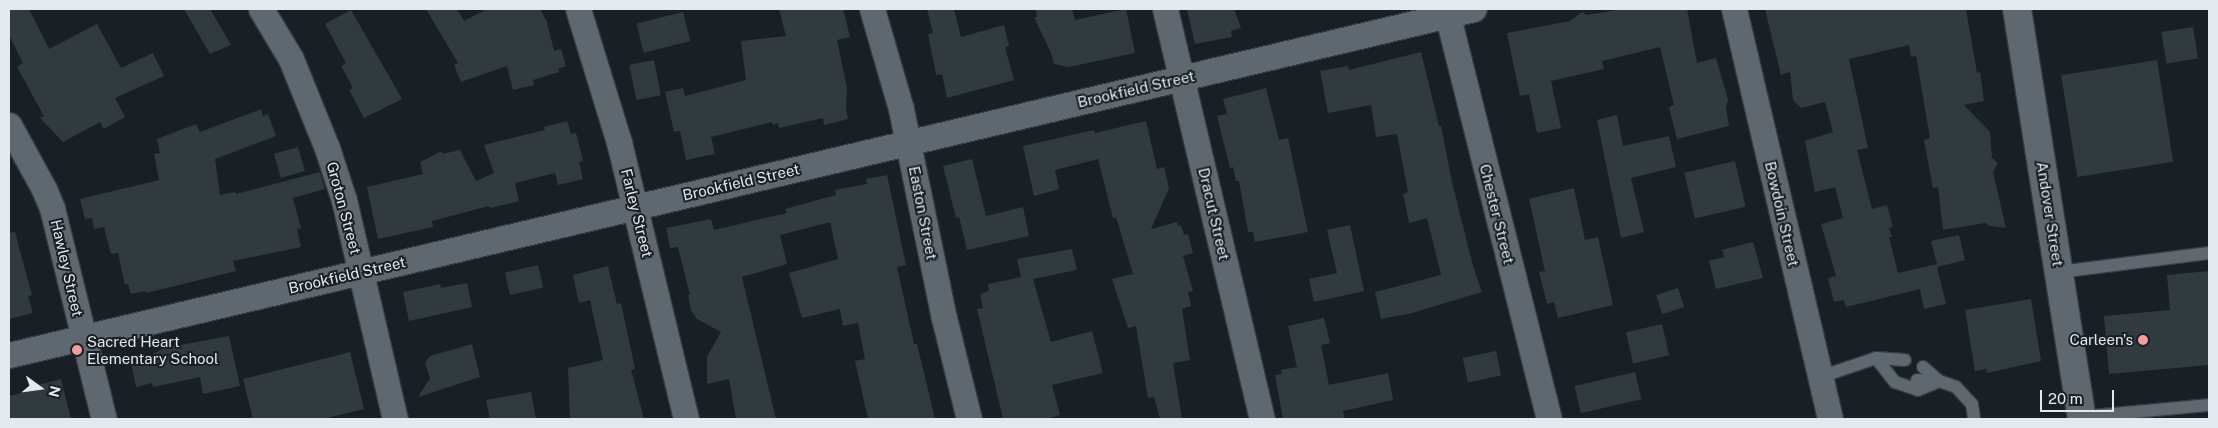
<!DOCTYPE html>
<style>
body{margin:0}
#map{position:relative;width:2218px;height:428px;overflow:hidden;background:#182025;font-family:"Public Sans",sans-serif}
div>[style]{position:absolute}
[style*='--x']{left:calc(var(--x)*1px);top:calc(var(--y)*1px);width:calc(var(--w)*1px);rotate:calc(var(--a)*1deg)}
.building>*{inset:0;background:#313a3f;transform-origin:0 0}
.roads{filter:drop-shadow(1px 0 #353b3f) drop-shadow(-1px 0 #353b3f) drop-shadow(0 1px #353b3f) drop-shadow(0 -1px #353b3f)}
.lane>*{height:12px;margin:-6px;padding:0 6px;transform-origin:6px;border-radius:6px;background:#5e686e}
.street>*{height:25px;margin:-12.5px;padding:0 12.5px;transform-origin:12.5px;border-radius:12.5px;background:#5e686e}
.secondary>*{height:28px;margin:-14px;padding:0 14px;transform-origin:14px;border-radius:14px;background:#5e686e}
.dots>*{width:14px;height:14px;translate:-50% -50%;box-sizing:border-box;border:2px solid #182025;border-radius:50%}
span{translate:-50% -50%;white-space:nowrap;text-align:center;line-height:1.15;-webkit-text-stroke:4px #182025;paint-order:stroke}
.street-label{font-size:15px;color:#e3e9ec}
.poi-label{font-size:15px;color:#e3e9ec}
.right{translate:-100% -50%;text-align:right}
.left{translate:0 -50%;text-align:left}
.frame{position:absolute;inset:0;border:10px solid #e3e9ec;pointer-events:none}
.north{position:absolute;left:15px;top:363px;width:50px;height:50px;-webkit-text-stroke:4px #182025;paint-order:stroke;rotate:104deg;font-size:14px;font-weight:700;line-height:20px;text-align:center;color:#e3e9ec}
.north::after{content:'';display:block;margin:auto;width:18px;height:22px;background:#e3e9ec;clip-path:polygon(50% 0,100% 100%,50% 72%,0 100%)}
.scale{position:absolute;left:2040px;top:390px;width:74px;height:22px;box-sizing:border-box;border:2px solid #e3e9ec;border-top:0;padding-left:6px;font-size:15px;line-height:18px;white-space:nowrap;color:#e3e9ec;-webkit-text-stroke:4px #182025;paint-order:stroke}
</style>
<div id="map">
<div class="building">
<i style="clip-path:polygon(9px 9px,29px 9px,49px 49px,97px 24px,121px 68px,153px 53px,164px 76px,115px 98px,125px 117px,104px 129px,100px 122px,63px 142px,40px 118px,44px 116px,17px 67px,23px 63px,9px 35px)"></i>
<i style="clip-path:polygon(184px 9px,210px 9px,231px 45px,210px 54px)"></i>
<i style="clip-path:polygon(426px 9px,457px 9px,464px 21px,487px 9px,540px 9px,547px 22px,554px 51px,561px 49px,566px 66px,558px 69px,559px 72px,533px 80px,534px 85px,513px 90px,507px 66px,461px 82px,454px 65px,458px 63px)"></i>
<i style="clip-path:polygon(779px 9px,843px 9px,850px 37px,837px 40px,847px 88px,846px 109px,848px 119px,824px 125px,823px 118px,779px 128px,778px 123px,773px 125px,772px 122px,711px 137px,715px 154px,686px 160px,680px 131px,674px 132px,665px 92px,683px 88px,685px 96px,746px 80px,741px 41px,786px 36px)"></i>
<i style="clip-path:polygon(927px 9px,954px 9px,961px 37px,1004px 25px,1009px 46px,1005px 47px,1014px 80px,947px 98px,942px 74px,936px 75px,928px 34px,933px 33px)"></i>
<i style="clip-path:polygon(1036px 9px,1072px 9px,1075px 20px,1126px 9px,1135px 53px,1069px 67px,1054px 64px,1051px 53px,1034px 17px,1037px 17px)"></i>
<i style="clip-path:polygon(1187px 9px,1234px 9px,1241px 28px,1231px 31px,1232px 37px,1195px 44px)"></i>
<i style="clip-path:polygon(1623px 9px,1687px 9px,1697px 63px,1716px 58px,1728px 100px,1726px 108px,1729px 126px,1677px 139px,1669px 107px,1674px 105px,1660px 47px,1602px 61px,1604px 69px,1551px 81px,1561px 128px,1537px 133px,1529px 94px,1520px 96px,1507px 33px,1570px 21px,1582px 12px,1587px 15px)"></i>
<i style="clip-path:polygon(1765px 9px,1966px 9px,1977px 73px,1980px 72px,1984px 101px,1964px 105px,1990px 132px,1992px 158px,1998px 163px,1993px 172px,2006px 228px,1990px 226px,1985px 223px,1943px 230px,1938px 187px,1933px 188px,1924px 140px,1930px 138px,1916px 56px,1911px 57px,1909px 45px,1849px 59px,1868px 148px,1857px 150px,1872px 209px,1887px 205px,1893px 227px,1889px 228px,1892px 237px,1889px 237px,1898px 273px,1937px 264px,1931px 241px,1959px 235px,1965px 260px,1937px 267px,1946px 304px,1924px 309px,1920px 289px,1846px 307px,1844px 300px,1834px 302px,1828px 278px,1836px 276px,1821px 224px,1843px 218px,1835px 187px,1815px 192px,1805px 141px,1833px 132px,1825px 102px,1801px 108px,1793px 100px,1790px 72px,1781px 75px)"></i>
<i style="clip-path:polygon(351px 10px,402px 99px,364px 118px,349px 90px,353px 88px,341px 66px,346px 63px,325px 24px)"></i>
<i style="left:683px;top:12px;width:30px;height:48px;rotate:76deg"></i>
<i style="left:2193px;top:27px;width:32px;height:32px;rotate:81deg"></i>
<i style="clip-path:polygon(1421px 52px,1439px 126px,1441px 126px,1452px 182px,1473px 266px,1482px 292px,1412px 313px,1381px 319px,1375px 292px,1441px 275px,1427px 218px,1409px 223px,1403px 194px,1408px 192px,1397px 134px,1376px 137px,1371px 105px,1328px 113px,1320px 71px,1348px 66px,1349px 70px)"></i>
<i style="left:654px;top:60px;width:36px;height:25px;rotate:79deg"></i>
<i style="left:2157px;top:60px;width:103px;height:97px;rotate:81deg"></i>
<i style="clip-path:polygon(1266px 88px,1279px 140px,1288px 138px,1308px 232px,1255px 242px,1253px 232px,1248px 232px,1239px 181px,1236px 181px,1233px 167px,1230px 168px,1217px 116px,1227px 114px,1223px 99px)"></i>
<i style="clip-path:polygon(261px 109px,263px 116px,268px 114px,276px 136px,215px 159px,220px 195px,235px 192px,236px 194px,320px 172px,325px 189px,293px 198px,301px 228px,297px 229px,301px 247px,233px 261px,236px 271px,146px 293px,146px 291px,131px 294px,128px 284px,125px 285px,118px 253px,111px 254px,104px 227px,94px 229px,92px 218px,85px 219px,80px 199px,159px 180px,154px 154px,160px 153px,157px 139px,196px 124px,200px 132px)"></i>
<i style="clip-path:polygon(1617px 115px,1623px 146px,1669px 136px,1676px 167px,1631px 178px,1644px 232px,1621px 238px,1597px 120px)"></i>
<i style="clip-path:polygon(567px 121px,571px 134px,576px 133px,583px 161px,579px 162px,583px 179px,558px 185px,555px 173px,515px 183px,519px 201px,490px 208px,489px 206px,432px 221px,433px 227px,378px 239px,367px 187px,423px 174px,420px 162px,442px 151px,442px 154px,460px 150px,476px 181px,494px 173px,484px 145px,545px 130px,544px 127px)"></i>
<i style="clip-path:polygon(1146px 121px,1157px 169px,1164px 167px,1169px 188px,1151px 229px,1177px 222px,1178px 226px,1181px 225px,1184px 235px,1188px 234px,1193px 253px,1183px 256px,1193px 291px,1188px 292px,1191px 306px,1182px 309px,1190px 360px,1173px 363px,1182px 419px,1160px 419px,1154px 397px,1148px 398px,1136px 326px,1128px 328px,1112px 279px,1133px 274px,1116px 217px,1113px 218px,1098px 159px,1055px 170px,1059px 189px,1034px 196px,1023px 146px,1094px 130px,1095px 133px)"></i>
<i style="left:298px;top:147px;width:25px;height:25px;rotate:74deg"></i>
<i style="clip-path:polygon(972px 159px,986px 216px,1023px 207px,1029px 236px,967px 250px,959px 217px,956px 218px,943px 166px)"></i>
<i style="left:1735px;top:161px;width:47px;height:52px;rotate:77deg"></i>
<i style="clip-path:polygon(887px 175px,906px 265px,897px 267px,914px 344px,917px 344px,935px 419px,868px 419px,855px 361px,865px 359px,858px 323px,843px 326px,840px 309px,802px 318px,789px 273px,838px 259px,830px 222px,780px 235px,787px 264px,742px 277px,776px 419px,736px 419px,729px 379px,707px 384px,707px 357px,721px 332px,697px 319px,691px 310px,688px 295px,690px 295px,678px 247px,670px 248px,666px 228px,711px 219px,714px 230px,787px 213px,785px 209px,836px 195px,835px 190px,867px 184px,866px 179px)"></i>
<i style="clip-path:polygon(1574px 188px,1585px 240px,1598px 237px,1613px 305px,1558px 318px,1554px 302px,1547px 304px,1539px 272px,1545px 271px,1529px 199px)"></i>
<i style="clip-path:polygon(1350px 225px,1364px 291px,1314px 302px,1309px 279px,1337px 273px,1327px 230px)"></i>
<i style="clip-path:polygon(15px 232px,32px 295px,28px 296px,33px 313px,9px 319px,9px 233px)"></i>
<i style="clip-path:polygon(1753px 242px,1763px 278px,1716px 289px,1709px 261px,1724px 257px,1722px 250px)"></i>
<i style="clip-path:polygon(1072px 249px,1077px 270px,1033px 279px,1051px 342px,1092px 331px,1103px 373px,1052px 385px,1060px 415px,1046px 419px,1003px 419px,977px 309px,983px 308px,980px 294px,989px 291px,988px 284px,1021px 277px,1017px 259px)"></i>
<i style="left:538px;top:265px;width:23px;height:34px;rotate:77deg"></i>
<i style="clip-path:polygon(608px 266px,617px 304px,621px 303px,635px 369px,631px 370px,644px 419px,570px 419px,568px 368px,603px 360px,590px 300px,579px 303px,573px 275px)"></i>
<i style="clip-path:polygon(2209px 271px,2209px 365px,2109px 374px,2104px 316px,2170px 310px,2167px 275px)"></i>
<i style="clip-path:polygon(467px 283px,472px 307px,409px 321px,403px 292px,440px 284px,441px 288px)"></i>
<i style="left:1678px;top:288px;width:20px;height:23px;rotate:72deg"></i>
<i style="clip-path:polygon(2031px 299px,2041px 361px,1987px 373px,1986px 369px,1975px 371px,1965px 310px)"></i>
<i style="clip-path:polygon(1324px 318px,1330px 343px,1321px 345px,1329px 385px,1388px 373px,1393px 400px,1343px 411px,1345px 419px,1283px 419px,1275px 375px,1282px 374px,1281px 370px,1297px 367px,1288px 326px)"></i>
<i style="left:1662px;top:324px;width:32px;height:37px;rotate:77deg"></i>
<i style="clip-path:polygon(229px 336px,240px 386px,203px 394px,200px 377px,153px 387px,152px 383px,136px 387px,131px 363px,142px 360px,164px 348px)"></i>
<i style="clip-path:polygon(472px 344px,480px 377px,418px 397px,430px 378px,425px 363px,430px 356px)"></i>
<i style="left:1496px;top:351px;width:25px;height:34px;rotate:78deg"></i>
<i style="clip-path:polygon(350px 352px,364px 409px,323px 419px,253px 419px,243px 379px)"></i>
<i style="left:1635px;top:372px;width:28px;height:62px;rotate:77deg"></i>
<i style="clip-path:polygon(61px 379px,71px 419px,9px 419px,9px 396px,32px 390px,31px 387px)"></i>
<i style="clip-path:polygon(531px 392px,536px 419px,490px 419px,486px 400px)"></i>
</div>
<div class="roads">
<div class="lane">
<i style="--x:2059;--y:272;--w:151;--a:-7.2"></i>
<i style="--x:1876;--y:358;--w:31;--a:52"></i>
<i style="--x:1895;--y:382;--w:24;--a:19"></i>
<i style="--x:1918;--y:390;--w:18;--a:-22"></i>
<i style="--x:1923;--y:367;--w:21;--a:41"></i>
<i style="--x:1820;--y:377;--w:59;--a:-18.7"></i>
<i style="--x:1876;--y:358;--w:29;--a:4"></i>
<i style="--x:1917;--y:380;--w:22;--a:3"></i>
<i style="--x:1939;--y:381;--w:18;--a:19"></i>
<i style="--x:1956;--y:387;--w:23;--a:47"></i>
<i style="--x:1972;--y:404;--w:15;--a:82"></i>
<i style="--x:2082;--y:417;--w:128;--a:-5.4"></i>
</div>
<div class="street">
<i style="--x:261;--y:9;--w:58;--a:59"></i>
<i style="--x:291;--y:59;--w:96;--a:68"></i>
<i style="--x:327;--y:148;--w:55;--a:71.9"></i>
<i style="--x:344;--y:200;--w:225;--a:76.9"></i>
<i style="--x:578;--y:9;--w:139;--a:72.9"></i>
<i style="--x:619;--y:142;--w:285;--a:76.4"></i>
<i style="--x:872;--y:9;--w:104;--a:73.8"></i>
<i style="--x:901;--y:109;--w:213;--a:78.4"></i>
<i style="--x:944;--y:318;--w:104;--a:76.1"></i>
<i style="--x:1165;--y:9;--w:421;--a:76.7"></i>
<i style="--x:1446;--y:9;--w:423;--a:75.9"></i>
<i style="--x:1734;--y:9;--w:421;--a:76.8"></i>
<i style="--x:9;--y:125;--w:73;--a:61.3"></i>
<i style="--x:44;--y:189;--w:21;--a:67"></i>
<i style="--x:52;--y:208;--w:217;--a:76.2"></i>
<i style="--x:9;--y:355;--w:1505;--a:-13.29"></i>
</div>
<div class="secondary">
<i style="--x:2017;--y:9;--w:415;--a:81"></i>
</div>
</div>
<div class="dots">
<i style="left:2143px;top:340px;background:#f59b9c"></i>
<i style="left:77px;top:350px;background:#f59b9c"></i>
</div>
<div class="street-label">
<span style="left:1136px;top:89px;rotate:-13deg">Brookfield Street</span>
<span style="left:741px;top:182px;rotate:-13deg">Brookfield Street</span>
<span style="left:344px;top:208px;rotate:75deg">Groton Street</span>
<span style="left:637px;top:213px;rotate:76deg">Farley Street</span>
<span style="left:923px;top:213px;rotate:79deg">Easton Street</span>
<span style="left:1214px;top:214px;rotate:77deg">Dracut Street</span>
<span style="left:1497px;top:214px;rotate:76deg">Chester Street</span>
<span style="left:1782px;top:214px;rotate:77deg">Bowdoin Street</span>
<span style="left:2050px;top:214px;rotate:81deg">Andover Street</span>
<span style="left:67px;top:268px;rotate:77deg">Hawley Street</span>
<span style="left:347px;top:275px;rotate:-13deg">Brookfield Street</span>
</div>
<div class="poi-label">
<span class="right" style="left:2133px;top:340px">Carleen's</span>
<span class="left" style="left:87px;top:350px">Sacred Heart<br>Elementary School</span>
</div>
<div class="frame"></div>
<div class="north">N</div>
<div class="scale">20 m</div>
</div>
